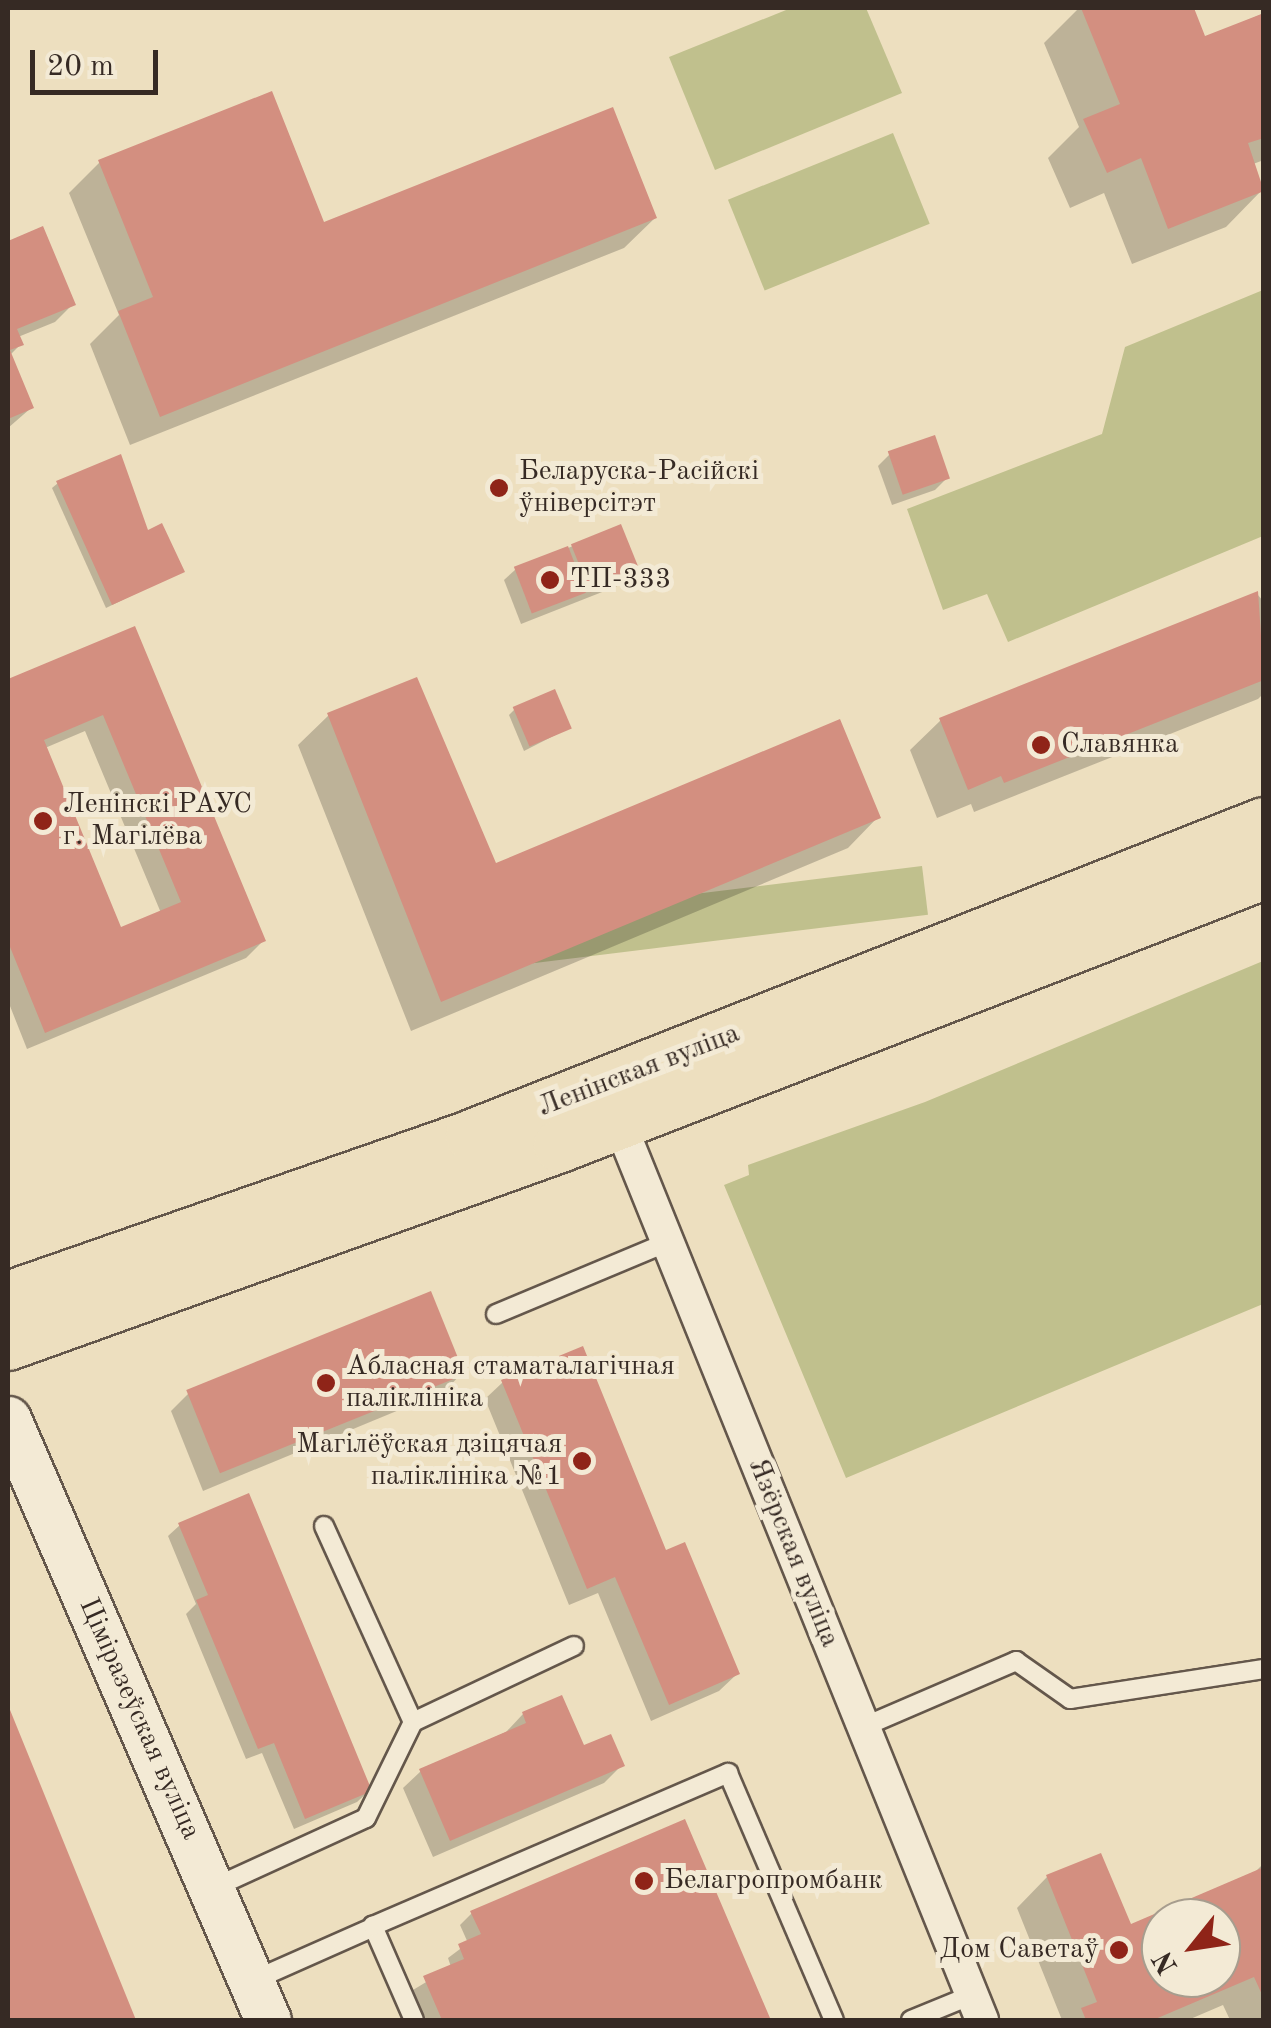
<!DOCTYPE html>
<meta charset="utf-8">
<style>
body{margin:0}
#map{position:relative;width:1271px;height:2028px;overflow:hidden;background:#eddfbf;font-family:"Old Standard TT",serif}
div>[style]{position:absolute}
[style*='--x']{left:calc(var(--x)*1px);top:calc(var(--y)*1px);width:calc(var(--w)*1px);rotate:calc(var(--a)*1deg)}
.green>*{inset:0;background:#c0c08d;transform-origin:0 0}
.shadow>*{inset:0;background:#0003}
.building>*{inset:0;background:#d38f80;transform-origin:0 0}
.roads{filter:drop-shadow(2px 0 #64574b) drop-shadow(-2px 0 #64574b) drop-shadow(0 2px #64574b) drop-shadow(0 -2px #64574b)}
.lane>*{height:18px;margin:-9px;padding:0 9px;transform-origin:9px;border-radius:9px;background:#f3ead5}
.street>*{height:32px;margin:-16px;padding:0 16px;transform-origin:16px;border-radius:16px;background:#f3ead5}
.secondary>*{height:45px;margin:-22.5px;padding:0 22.5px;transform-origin:22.5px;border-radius:22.5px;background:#f3ead5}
.primary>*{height:52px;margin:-26px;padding:0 26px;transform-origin:26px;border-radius:26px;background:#eddfbf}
.dots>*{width:28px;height:28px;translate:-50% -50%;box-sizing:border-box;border:5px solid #f3ead5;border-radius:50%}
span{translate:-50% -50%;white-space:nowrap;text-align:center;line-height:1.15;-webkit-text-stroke:10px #f3ead5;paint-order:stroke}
.poi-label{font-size:28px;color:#362a24}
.left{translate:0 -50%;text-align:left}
.right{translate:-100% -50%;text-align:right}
.street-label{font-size:28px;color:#362a24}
.frame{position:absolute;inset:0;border:10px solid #362a24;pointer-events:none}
.north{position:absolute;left:1141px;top:1898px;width:100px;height:100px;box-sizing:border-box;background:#f3ead5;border:2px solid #a79d8e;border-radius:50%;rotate:240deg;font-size:28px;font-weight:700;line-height:40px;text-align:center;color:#362a24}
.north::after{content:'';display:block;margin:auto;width:35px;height:45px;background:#8f2418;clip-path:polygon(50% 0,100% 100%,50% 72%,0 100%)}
.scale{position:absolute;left:30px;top:50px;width:128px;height:45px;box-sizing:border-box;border:5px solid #362a24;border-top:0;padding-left:12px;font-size:30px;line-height:35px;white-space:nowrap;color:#362a24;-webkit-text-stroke:8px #f3ead5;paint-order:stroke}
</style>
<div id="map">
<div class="green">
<i style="clip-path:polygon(791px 8px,866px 8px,902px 93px,715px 170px,669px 57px)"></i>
<i style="left:893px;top:133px;width:98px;height:178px;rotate:68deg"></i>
<i style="clip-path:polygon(1263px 290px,1263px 536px,1008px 642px,987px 594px,943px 610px,907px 509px,1102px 434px,1125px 347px)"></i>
<i style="left:922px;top:866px;width:49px;height:398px;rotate:83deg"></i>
<i style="clip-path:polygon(1263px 961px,1263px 1304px,846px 1478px,724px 1185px,749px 1175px,748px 1165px,925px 1102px)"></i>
</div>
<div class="shadow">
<i style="clip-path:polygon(1079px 8px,1192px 8px,1204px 39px,1264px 13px,1264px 160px,1253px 164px,1262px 190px,1226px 227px,1132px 264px,1104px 193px,1070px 208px,1048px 158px,1079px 127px,1044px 43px)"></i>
<i style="clip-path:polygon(100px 162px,323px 225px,655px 218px,624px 248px,130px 445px,90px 344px,119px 315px,69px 193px)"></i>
<i style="clip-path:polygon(42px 229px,73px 304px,55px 322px,18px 337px,21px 344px,10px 355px,31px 408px,8px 428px,8px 243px)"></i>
<i style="clip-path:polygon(890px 454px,947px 478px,935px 490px,892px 505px,878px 466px)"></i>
<i style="clip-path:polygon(58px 483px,182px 571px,106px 608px,52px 488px)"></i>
<i style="clip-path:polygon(573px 546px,637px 571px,625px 583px,521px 624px,504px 580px,516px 569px)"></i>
<i style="clip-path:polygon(1257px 594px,1264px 602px,1264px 693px,1258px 699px,974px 812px,971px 804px,937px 818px,910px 750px,941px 720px)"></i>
<i style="clip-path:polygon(evenodd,134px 629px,263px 941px,246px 958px,27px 1049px,8px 1001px,8px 681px,134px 629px,85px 731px,161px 913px,120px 930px,45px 748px,85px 731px)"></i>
<i style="clip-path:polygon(514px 710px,569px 728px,524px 751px,509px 715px)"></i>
<i style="clip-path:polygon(329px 715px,495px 866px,878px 817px,848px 848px,411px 1031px,298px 745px)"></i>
<i style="clip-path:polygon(462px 1373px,445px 1391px,203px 1491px,171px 1411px,188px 1394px)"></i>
<i style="clip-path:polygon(503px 1382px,665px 1553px,737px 1674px,719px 1691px,651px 1721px,598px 1593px,569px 1605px,485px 1399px)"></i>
<i style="clip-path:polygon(180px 1525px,369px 1791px,357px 1802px,294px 1829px,262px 1753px,246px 1759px,186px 1614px,196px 1604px,168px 1536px)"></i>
<i style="clip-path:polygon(8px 1711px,133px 2020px,8px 2020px)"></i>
<i style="clip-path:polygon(523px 1714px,622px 1765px,604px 1783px,433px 1857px,403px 1788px,421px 1771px,506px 1732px)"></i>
<i style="clip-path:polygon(evenodd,1264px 1863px,1264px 2020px,1230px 2020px,1223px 2005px,1188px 2020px,1062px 2020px,1017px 1908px,1047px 1877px,1130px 1927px,1253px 1874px,1264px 1863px,1161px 1918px,1221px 1918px,1221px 1978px,1161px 1978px,1161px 1918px)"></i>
<i style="clip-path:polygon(472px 1913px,767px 2018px,426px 2020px,413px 1990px,451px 1967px,448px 1958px,468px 1943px,460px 1925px)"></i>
</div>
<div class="building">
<i style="clip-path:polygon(1081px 8px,1194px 8px,1205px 36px,1264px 13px,1264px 138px,1248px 143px,1264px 191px,1168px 229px,1141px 158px,1107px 173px,1083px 119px,1120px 104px)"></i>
<i style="clip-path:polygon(272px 91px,324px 222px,613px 107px,657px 218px,160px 417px,118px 311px,153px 297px,98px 160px)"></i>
<i style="clip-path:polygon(43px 226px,76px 305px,17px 329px,24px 345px,10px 350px,34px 408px,8px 419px,8px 241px)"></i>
<i style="left:935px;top:435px;width:46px;height:50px;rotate:71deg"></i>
<i style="clip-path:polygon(121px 454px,148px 530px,162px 523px,185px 572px,112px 605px,56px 481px)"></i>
<i style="left:621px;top:524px;width:52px;height:54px;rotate:68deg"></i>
<i style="left:568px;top:546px;width:50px;height:58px;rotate:69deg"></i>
<i style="clip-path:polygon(1258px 591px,1264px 680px,1004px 783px,1001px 776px,968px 790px,939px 718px)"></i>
<i style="clip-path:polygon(evenodd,135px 626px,266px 941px,45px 1033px,8px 942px,8px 679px,135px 626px,103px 715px,181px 902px,121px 927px,44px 740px,103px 715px)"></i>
<i style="clip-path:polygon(417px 677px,496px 863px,840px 719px,881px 818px,441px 1002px,327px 713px)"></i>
<i style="left:555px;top:689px;width:43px;height:46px;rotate:67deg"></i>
<i style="left:431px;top:1291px;width:90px;height:264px;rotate:68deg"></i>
<i style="clip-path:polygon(583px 1346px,666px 1550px,685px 1542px,740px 1674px,669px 1705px,615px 1577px,587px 1589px,501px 1380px)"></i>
<i style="clip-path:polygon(249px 1493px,372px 1791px,305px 1819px,274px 1743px,258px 1749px,196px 1600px,208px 1595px,178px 1523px)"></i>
<i style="clip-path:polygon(562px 1695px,584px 1745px,611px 1734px,625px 1766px,450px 1841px,419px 1769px,526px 1723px,522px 1712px)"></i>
<i style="clip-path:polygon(8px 1705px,136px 2020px,8px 2020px)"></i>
<i style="clip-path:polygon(685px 1819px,770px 2018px,442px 2020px,423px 1976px,464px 1959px,458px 1944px,481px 1934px,470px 1911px)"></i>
<i style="clip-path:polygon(evenodd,1101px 1853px,1131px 1924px,1264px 1867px,1264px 1999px,1254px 1977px,1153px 2020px,1086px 2020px,1081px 2008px,1097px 2002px,1046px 1875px,1101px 1853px,1161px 1918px,1221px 1918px,1221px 1978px,1161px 1978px,1161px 1918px)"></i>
</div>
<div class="roads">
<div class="lane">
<i style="--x:496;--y:1314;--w:184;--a:-22.7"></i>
<i style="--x:324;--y:1526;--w:215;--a:65.6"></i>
<i style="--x:863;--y:1727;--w:167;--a:-23.3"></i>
<i style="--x:1016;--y:1661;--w:66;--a:35.1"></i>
<i style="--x:1070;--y:1699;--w:196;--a:-8.8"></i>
<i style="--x:213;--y:1888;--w:168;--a:-24.6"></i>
<i style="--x:366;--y:1818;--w:107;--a:-63.9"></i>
<i style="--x:413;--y:1722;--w:178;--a:-25.3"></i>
<i style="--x:252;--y:1981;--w:133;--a:-23.9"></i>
<i style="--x:414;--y:2020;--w:103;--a:-113.6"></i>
<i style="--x:373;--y:1926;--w:387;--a:-23.3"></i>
<i style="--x:728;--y:1773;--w:269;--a:66.8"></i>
<i style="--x:911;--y:2020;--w:66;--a:-22.3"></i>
</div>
<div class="street">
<i style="--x:613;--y:1107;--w:985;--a:67.99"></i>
</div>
<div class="secondary">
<i style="--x:8;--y:1419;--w:655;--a:66.61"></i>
</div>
<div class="primary">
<i style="--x:8;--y:1298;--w:491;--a:-19.2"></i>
<i style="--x:472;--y:1136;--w:851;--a:-21.5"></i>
<i style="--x:8;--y:1344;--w:586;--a:-19.73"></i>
<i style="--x:560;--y:1146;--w:755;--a:-21.2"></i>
</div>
</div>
<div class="dots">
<i style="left:499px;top:488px;background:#8f2418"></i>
<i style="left:550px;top:580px;background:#8f2418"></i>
<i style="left:1041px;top:745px;background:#8f2418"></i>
<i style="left:43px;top:821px;background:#8f2418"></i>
<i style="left:326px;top:1383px;background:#8f2418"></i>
<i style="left:582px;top:1461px;background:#8f2418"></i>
<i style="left:644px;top:1881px;background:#8f2418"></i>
<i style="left:1119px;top:1950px;background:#8f2418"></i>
</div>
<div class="poi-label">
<span class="left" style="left:519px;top:488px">Беларуска-Расійскі<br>ўніверсітэт</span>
<span class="left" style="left:570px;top:580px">ТП-333</span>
<span class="left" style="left:1061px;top:745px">Славянка</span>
<span class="left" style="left:63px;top:821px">Ленінскі РАУС<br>г. Магілёва</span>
<span class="left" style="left:346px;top:1383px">Абласная стаматалагічная<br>паліклініка</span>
<span class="right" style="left:562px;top:1461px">Магілёўская дзіцячая<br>паліклініка №1</span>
<span class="left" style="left:664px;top:1881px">Белагропромбанк</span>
<span class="right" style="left:1099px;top:1950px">Дом Саветаў</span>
</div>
<div class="street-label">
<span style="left:639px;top:1071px;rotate:-21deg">Ленінская вуліца</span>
<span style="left:793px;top:1553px;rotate:68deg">Язёрская вуліца</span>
<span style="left:139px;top:1719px;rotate:66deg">Ціміразеўская вуліца</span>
</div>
<div class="frame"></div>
<div class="north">N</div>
<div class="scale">20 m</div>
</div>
